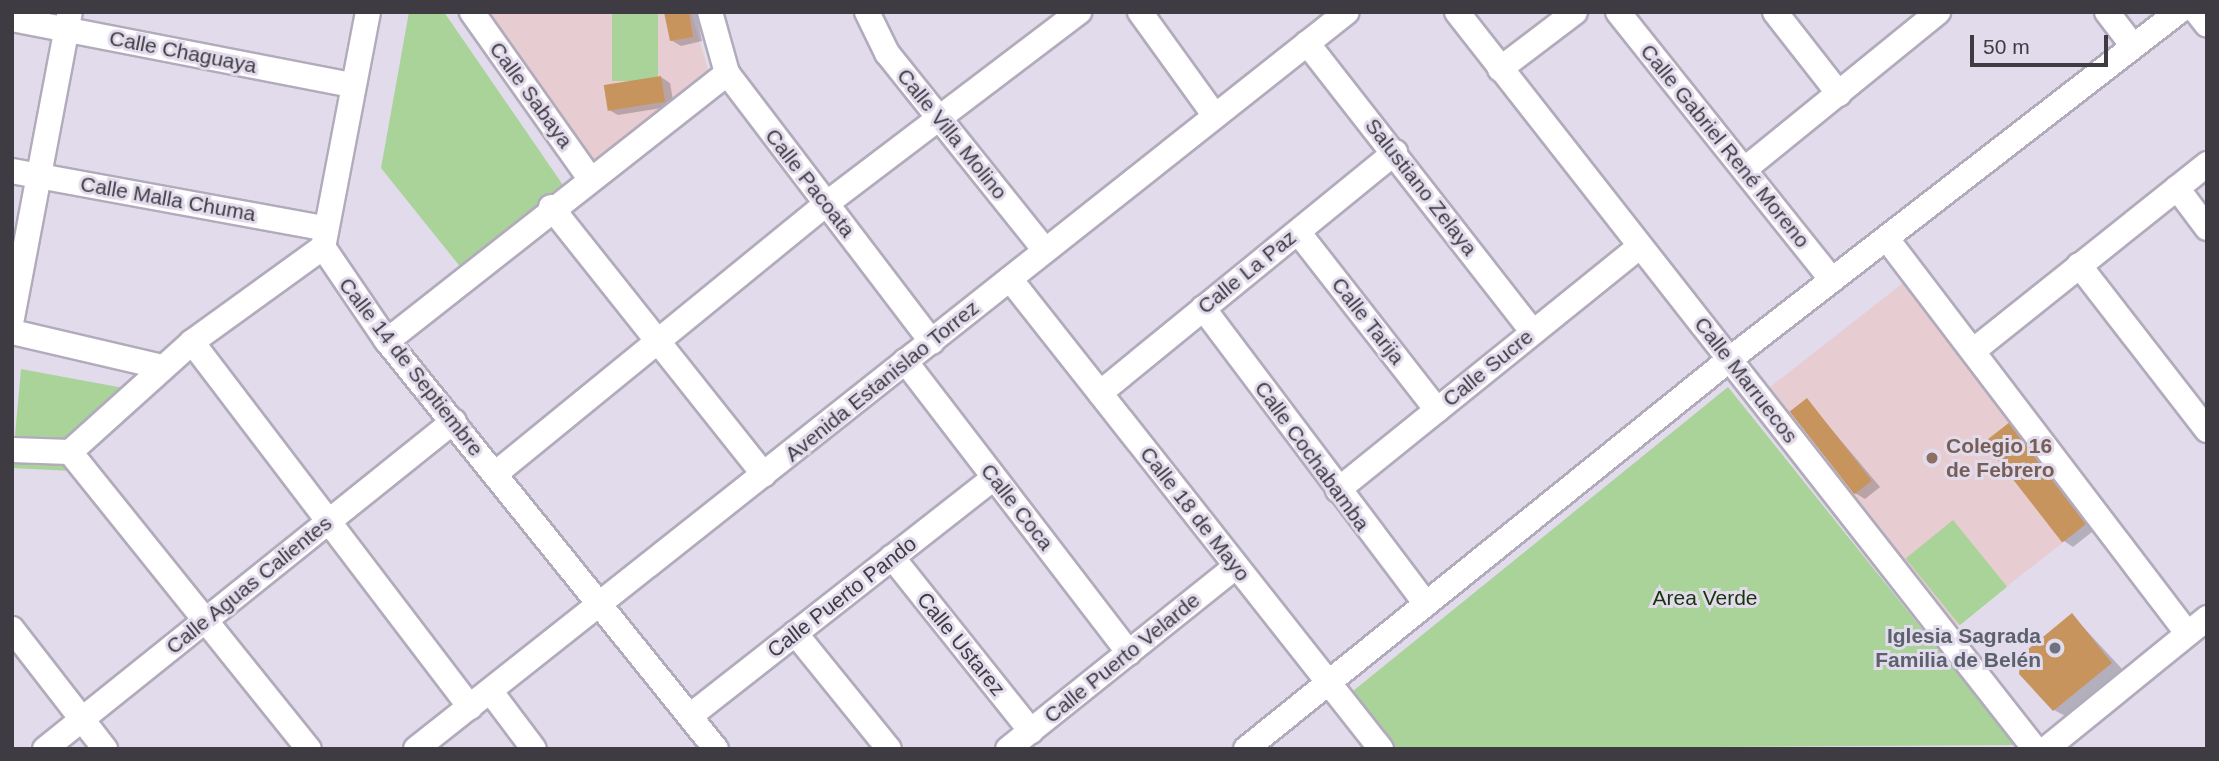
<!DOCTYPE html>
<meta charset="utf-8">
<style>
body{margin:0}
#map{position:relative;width:2219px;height:761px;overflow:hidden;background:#e2dbec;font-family:Helvetica,sans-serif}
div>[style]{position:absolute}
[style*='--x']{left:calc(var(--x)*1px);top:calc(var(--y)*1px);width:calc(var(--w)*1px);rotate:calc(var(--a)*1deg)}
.education>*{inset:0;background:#e7cdd1;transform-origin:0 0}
.green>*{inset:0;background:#a9d398;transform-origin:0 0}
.shadow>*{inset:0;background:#0003}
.building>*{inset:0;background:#c8945d;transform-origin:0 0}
.roads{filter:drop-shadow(2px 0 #b2abbc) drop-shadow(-2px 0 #b2abbc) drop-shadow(0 2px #b2abbc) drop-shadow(0 -2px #b2abbc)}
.minor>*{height:24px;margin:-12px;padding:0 12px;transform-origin:12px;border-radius:12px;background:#fff}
.dots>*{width:19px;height:19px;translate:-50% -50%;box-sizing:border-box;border:4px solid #e2dbec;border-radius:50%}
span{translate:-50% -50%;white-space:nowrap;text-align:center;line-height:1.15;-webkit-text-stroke:6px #e2dbec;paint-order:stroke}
.street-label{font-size:21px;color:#3e3b42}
.education-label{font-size:21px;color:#785e54;font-weight:700}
.left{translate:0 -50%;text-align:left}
.park-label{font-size:21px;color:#18340a}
.worship-label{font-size:21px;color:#5b616d;font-weight:700}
.right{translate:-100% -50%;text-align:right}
.frame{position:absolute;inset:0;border:14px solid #3e3b42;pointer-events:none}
.scale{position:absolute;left:1970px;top:35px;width:138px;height:32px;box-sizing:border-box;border:4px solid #3e3b42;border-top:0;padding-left:9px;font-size:21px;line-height:24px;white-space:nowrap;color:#3e3b42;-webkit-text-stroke:5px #e2dbec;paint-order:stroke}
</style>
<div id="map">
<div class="education">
<i style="clip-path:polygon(486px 12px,691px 12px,713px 86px,602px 174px)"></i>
<i style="left:1903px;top:283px;width:303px;height:170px;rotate:52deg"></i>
</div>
<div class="green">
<i style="clip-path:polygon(409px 12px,444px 12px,576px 204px,474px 284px,381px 168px)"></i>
<i style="left:612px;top:12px;width:46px;height:69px"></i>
<i style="clip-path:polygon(21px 369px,156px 394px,84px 450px,71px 471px,12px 468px)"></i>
<i style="clip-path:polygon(1728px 387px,2015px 745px,1391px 749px,1353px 691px)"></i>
<i style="left:1953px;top:520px;width:86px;height:61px;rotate:51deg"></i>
</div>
<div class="shadow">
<i style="clip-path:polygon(666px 12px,696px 12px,702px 41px,681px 46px,671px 40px)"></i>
<i style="clip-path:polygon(661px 77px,670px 83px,674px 106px,618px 115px,609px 110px)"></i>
<i style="clip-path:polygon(1807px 400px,1880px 487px,1865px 499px,1855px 493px)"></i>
<i style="clip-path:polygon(2010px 424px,2097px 528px,2073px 547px,2064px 541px)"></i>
<i style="clip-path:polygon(2072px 615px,2123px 670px,2067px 717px,2054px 710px)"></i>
</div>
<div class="building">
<i style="clip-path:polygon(664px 12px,689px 12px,693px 37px,670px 41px)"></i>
<i style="left:661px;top:76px;width:26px;height:58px;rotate:81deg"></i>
<i style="left:1807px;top:398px;width:105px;height:22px;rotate:52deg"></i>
<i style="left:2010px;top:422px;width:127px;height:33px;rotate:52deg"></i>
<i style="clip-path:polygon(2072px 613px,2112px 663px,2053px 711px,2019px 674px,2021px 655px)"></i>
</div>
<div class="roads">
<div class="minor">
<i style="--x:368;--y:12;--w:239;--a:100.8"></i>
<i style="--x:323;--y:247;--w:114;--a:55.8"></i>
<i style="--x:387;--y:341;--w:524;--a:51.12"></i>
<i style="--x:472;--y:12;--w:202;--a:54.7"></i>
<i style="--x:710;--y:12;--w:63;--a:74.4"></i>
<i style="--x:727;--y:73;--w:338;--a:52.7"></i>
<i style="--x:867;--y:12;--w:46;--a:64"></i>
<i style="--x:887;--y:53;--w:253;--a:51.3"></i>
<i style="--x:1140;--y:12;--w:128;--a:54.2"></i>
<i style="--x:1457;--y:12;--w:937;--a:51.89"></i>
<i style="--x:1618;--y:12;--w:343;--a:51.4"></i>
<i style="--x:1775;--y:12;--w:104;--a:52"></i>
<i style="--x:2107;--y:12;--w:43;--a:52.6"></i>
<i style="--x:2197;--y:12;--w:16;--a:52"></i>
<i style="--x:12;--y:19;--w:347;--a:11"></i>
<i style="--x:1307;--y:43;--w:367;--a:52"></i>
<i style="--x:1500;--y:69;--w:94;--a:-37.2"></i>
<i style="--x:1745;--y:169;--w:249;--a:-39.1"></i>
<i style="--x:12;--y:171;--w:317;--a:10.4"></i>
<i style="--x:2177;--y:188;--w:50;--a:53.1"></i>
<i style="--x:551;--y:207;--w:342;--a:51.5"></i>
<i style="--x:1298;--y:232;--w:226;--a:52"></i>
<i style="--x:1887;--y:239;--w:495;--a:52.7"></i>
<i style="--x:2079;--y:265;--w:209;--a:52.2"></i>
<i style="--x:1010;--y:279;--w:599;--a:51.71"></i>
<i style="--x:1203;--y:308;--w:369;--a:53"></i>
<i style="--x:12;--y:318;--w:311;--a:-79.3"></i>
<i style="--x:12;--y:332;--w:154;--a:13.1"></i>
<i style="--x:387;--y:341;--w:433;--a:-38.2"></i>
<i style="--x:192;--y:342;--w:459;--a:52.7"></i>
<i style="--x:1973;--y:351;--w:300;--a:-38.6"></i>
<i style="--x:905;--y:361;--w:368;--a:52.5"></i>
<i style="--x:1100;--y:393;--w:381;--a:-39.2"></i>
<i style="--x:12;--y:450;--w:58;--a:2"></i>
<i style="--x:70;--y:452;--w:164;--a:-42"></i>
<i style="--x:192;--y:342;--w:162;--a:-35.9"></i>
<i style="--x:70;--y:452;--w:381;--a:51.2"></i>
<i style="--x:495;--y:474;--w:427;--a:-39.2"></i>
<i style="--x:826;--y:204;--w:318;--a:-37.2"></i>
<i style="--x:1338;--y:490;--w:387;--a:-38.9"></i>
<i style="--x:892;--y:557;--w:223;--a:51.4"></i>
<i style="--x:12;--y:629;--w:152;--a:52.2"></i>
<i style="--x:795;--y:633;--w:149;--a:51"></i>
<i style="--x:491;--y:692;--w:71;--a:53"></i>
<i style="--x:690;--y:716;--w:386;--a:-38.1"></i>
<i style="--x:45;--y:749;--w:524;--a:-38.73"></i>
<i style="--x:416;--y:749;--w:1187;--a:-38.37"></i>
<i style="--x:1008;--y:749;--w:291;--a:-38.7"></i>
<i style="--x:1246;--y:749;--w:622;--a:-38.86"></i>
<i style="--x:1730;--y:359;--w:567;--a:-37.76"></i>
<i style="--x:2046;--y:749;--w:208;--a:-39.1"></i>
</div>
</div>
<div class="dots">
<i style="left:1932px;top:458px;background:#8d6e63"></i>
<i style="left:2055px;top:648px;background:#6b7280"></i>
</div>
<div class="street-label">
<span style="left:183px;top:52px;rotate:11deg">Calle Chaguaya</span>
<span style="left:531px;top:95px;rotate:54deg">Calle Sabaya</span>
<span style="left:952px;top:134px;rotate:51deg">Calle Villa Molino</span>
<span style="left:1725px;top:146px;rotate:51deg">Calle Gabriel René Moreno</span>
<span style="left:810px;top:183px;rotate:52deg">Calle Pacoata</span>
<span style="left:1421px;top:187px;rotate:52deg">Salustiano Zelaya</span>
<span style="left:168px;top:199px;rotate:10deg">Calle Malla Chuma</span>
<span style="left:1247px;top:272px;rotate:-39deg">Calle La Paz</span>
<span style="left:1368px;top:321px;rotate:52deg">Calle Tarija</span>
<span style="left:411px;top:367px;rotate:52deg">Calle 14 de Septiembre</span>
<span style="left:1488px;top:368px;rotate:-39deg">Calle Sucre</span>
<span style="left:1746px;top:380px;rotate:52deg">Calle Marruecos</span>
<span style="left:882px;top:381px;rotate:-39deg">Avenida Estanislao Torrez</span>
<span style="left:1312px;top:456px;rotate:54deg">Calle Cochabamba</span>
<span style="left:1017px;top:507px;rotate:52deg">Calle Coca</span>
<span style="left:1195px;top:514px;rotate:52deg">Calle 18 de Mayo</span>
<span style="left:249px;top:585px;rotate:-39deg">Calle Aguas Calientes</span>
<span style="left:842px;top:597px;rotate:-38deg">Calle Puerto Pando</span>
<span style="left:961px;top:644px;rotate:51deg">Calle Ustarez</span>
<span style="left:1122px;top:658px;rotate:-39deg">Calle Puerto Velarde</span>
</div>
<div class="education-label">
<span class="left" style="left:1946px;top:458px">Colegio 16<br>de Febrero</span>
</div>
<div class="park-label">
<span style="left:1705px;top:598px">Area Verde</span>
</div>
<div class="worship-label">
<span class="right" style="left:2041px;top:648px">Iglesia Sagrada<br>Familia de Belén</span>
</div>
<div class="frame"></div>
<div class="scale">50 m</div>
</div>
